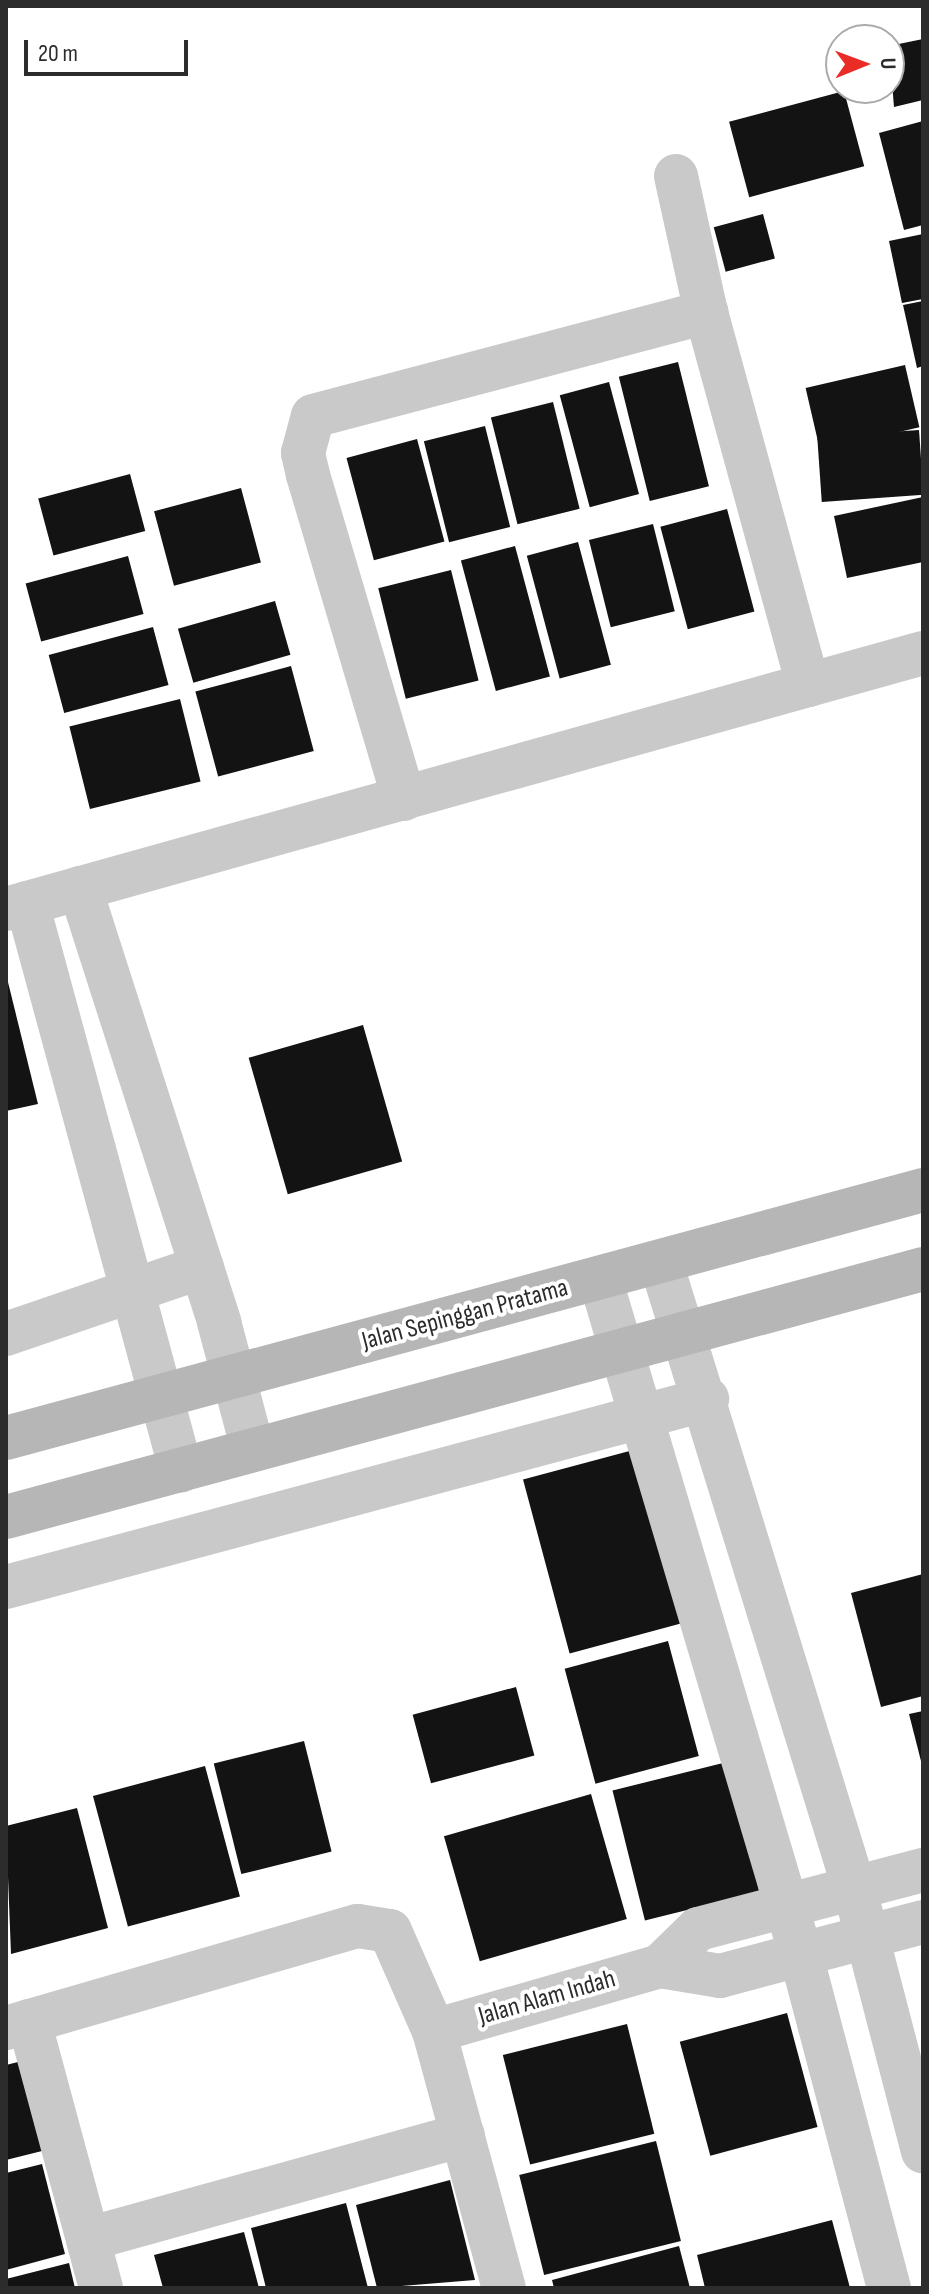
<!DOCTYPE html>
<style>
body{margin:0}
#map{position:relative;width:929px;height:2294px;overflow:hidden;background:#fff;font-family:"Sofia Sans Condensed",sans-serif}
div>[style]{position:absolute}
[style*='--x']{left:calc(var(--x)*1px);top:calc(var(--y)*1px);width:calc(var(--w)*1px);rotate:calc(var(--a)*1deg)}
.building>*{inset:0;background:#131313;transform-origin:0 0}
.street>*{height:44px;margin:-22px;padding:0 22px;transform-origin:22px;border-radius:22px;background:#c9c9c9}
.secondary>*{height:44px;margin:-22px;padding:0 22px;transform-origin:22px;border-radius:22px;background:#b6b6b6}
span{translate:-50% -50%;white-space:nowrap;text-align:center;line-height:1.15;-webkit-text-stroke:8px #fff;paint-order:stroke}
.street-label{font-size:26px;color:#2c2c2c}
.frame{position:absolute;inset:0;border:8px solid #2c2c2c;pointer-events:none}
.north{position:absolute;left:825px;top:24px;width:80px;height:80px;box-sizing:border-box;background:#fff;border:2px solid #ababab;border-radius:50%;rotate:89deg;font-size:22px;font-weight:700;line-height:32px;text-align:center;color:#2c2c2c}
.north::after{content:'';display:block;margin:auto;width:28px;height:36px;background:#ea2c27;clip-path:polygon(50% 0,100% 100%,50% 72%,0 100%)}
.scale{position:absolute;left:24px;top:40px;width:164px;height:36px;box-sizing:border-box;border:4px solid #2c2c2c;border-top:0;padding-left:10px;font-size:24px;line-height:28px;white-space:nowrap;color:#2c2c2c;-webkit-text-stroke:6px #fff;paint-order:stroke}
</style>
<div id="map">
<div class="building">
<i style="clip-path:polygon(923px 39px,923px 100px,894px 107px,889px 46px)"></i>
<i style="left:844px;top:91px;width:78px;height:119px;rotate:75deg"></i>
<i style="clip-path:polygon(923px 121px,923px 225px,904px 230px,879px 133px)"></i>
<i style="left:763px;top:214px;width:46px;height:51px;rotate:75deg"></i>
<i style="clip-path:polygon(923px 234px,923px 299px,902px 303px,889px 241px)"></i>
<i style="clip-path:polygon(923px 301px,923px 366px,917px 368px,903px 305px)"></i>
<i style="left:678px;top:362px;width:128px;height:61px;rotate:76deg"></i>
<i style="left:905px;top:365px;width:64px;height:102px;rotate:77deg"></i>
<i style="left:609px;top:382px;width:116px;height:51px;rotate:75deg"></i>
<i style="left:553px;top:402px;width:110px;height:64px;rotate:76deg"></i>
<i style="left:485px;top:426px;width:104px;height:63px;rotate:76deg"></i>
<i style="left:919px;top:430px;width:65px;height:102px;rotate:86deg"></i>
<i style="left:417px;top:439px;width:106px;height:73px;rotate:75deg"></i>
<i style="left:130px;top:474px;width:59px;height:95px;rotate:75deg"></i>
<i style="left:241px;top:488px;width:77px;height:90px;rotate:75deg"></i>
<i style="clip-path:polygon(923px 497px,923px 562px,847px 578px,834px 516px)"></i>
<i style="left:727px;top:509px;width:106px;height:69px;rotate:75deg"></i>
<i style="left:653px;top:524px;width:90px;height:66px;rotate:76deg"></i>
<i style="left:578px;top:542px;width:127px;height:53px;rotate:75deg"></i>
<i style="left:515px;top:546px;width:135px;height:56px;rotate:75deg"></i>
<i style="left:128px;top:556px;width:60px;height:106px;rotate:75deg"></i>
<i style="left:451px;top:570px;width:114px;height:75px;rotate:76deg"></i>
<i style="left:275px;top:601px;width:56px;height:101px;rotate:74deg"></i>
<i style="left:153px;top:627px;width:60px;height:108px;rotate:75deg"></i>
<i style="left:291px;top:666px;width:88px;height:99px;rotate:75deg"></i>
<i style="left:180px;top:699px;width:85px;height:114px;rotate:76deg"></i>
<i style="clip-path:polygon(6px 974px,38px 1104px,6px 1111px)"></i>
<i style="left:363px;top:1025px;width:142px;height:119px;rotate:74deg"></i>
<i style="left:637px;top:1449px;width:180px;height:118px;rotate:75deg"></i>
<i style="clip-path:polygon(923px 1574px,923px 1696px,881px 1707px,851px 1593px)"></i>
<i style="left:668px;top:1641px;width:119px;height:107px;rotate:75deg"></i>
<i style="left:516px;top:1687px;width:71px;height:107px;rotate:75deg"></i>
<i style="clip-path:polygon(923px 1711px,923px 1765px,922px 1765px,909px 1714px)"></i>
<i style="left:304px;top:1741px;width:114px;height:93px;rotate:76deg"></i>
<i style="left:727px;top:1762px;width:134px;height:118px;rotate:76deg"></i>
<i style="left:205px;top:1766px;width:135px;height:116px;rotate:75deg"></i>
<i style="left:591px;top:1794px;width:130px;height:153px;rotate:74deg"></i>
<i style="clip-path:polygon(77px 1808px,108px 1928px,11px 1954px,6px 1826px)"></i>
<i style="left:787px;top:2013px;width:118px;height:111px;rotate:75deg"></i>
<i style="left:627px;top:2024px;width:113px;height:128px;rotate:76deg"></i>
<i style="clip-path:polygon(18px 2062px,42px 2151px,6px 2160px,6px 2065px)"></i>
<i style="left:656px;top:2141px;width:103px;height:141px;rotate:76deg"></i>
<i style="clip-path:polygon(42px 2164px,65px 2254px,6px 2270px,6px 2173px)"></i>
<i style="clip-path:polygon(450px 2180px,475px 2280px,377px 2288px,356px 2205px)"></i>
<i style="clip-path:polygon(346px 2203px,368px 2288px,266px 2288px,251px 2228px)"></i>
<i style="clip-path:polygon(832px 2220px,850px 2288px,705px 2288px,697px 2255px)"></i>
<i style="clip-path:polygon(244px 2232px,259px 2288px,163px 2288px,154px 2255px)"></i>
<i style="clip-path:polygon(679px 2246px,690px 2288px,554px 2288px,552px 2280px)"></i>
<i style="clip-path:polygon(69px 2263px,75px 2288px,6px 2288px,6px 2279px)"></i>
</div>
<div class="street">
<i style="--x:676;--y:176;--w:139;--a:77.6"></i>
<i style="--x:706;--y:312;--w:387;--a:74.7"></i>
<i style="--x:404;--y:799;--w:338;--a:-106.5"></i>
<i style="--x:308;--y:475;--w:23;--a:-103"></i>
<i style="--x:303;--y:453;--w:38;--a:-75"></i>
<i style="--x:313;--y:416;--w:407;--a:-14.8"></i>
<i style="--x:80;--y:888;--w:456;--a:72.2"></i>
<i style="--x:219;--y:1322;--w:132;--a:75.1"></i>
<i style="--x:27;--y:903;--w:588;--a:74.8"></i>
<i style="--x:6;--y:909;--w:952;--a:-15.6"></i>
<i style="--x:661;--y:1263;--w:660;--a:72.83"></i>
<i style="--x:856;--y:1894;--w:266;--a:75.4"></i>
<i style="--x:600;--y:1278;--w:706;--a:73.46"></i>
<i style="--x:801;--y:1955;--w:344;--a:75.2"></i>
<i style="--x:6;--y:1334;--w:207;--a:-18.9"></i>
<i style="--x:6;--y:1587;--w:726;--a:-15.01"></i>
<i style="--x:660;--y:1966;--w:53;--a:-44.2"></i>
<i style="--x:698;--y:1929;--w:233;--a:-14.7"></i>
<i style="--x:29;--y:2021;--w:277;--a:74.9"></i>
<i style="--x:6;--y:2028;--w:366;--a:-16.2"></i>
<i style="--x:358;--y:1926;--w:32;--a:9"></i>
<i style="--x:390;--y:1931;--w:109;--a:66.3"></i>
<i style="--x:434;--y:2031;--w:266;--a:74.8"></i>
<i style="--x:434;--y:2031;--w:235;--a:-16"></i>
<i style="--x:660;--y:1966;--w:61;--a:9.5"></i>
<i style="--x:720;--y:1976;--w:210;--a:-14.9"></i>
<i style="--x:88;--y:2239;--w:389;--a:-15.5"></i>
</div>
<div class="secondary">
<i style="--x:6;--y:1438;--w:950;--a:-15.13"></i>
<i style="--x:6;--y:1517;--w:950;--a:-15.13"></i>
</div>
<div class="street-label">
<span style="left:465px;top:1315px;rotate:-15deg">Jalan Sepinggan Pratama</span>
<span style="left:547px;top:1998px;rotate:-16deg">Jalan Alam Indah</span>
</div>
<div class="frame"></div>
<div class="north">U</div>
<div class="scale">20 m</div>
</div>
